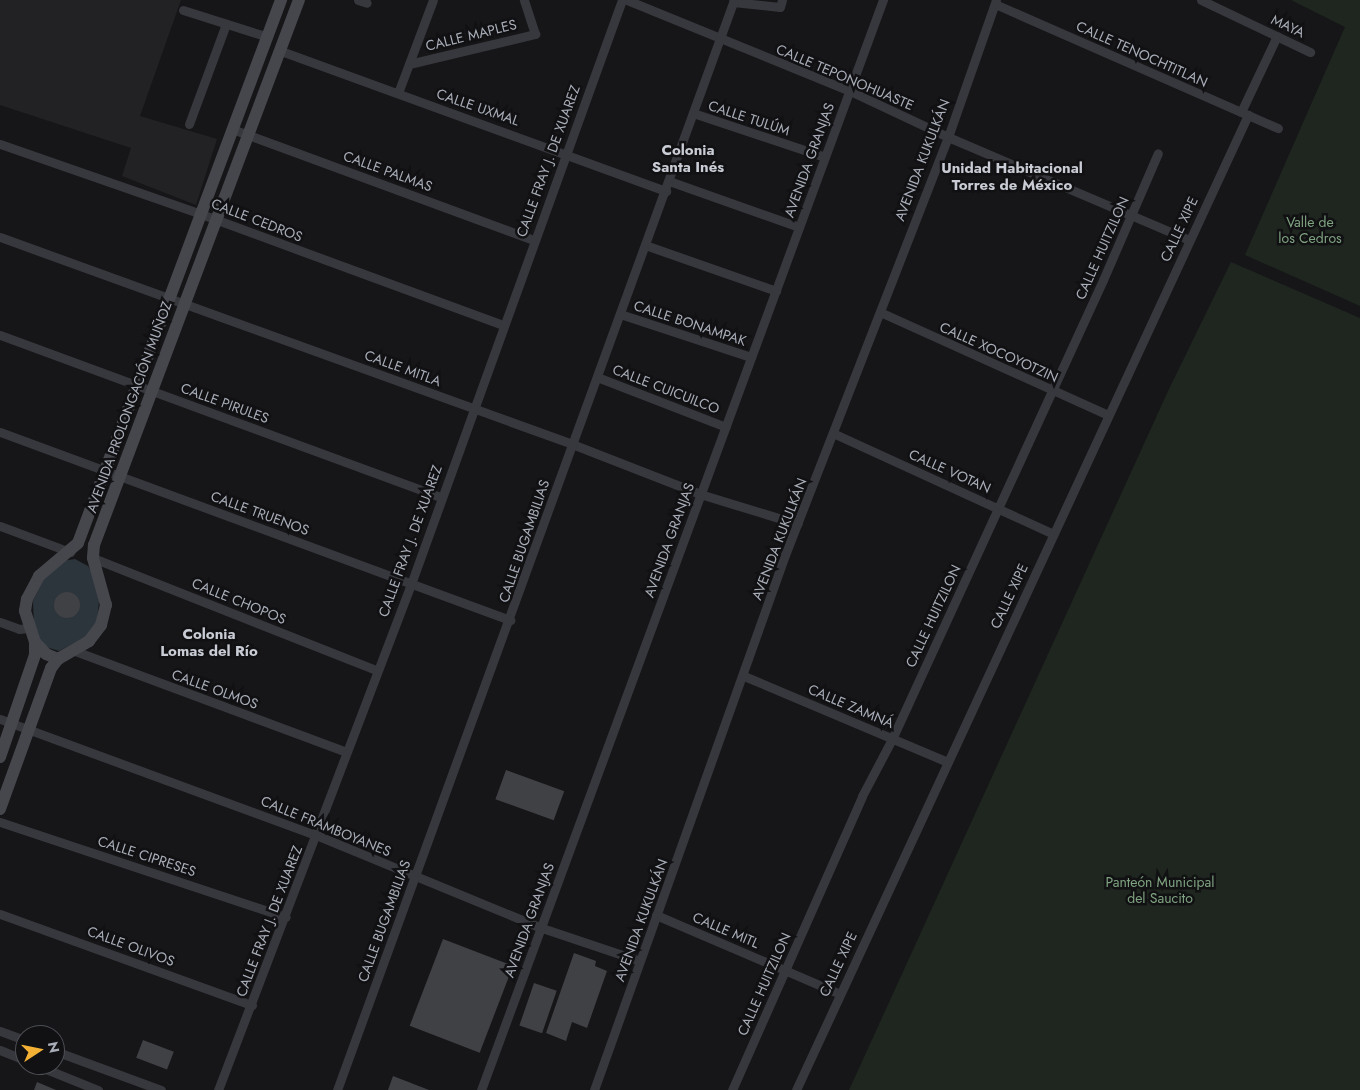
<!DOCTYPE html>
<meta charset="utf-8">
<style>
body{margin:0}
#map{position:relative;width:1360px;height:1090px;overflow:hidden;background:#161618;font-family:Jost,sans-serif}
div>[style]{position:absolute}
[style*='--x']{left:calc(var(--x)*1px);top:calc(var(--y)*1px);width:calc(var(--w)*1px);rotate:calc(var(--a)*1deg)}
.built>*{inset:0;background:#222225}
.green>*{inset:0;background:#1e261f}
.water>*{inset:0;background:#2c353c}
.building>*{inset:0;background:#404145;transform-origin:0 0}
.round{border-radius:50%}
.street>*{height:9px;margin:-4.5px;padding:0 4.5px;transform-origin:4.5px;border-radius:4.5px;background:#37383d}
.secondary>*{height:12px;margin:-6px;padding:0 6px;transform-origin:6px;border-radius:6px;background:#45474d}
span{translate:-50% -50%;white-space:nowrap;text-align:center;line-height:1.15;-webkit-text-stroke:5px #111113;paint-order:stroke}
.street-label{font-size:14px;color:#a8adb8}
.park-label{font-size:14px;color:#7fa381}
.neighbourhood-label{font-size:15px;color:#c9ccd4;font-weight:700}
.north{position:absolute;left:15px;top:1025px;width:50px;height:50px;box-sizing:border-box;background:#111113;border:1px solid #4d4f55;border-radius:50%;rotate:79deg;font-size:14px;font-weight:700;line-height:20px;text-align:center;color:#a8adb8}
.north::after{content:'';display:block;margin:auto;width:18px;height:22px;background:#f2b134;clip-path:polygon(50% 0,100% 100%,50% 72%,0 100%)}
</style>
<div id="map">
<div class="built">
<i style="clip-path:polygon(0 0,181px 0,140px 116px,217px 139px,196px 205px,122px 176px,131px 148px,0 105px)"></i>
</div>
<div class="green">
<i style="clip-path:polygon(1291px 0,1360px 0,1360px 306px,1245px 255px,1345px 27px)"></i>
<i style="clip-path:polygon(1231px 262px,1360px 318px,1360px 1090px,849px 1090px,1169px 389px)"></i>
</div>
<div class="water">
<i style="clip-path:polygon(75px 559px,88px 566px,96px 580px,99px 601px,97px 622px,85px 637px,59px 651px,46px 647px,40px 640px,34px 627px,33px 601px,46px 575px,62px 561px)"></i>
</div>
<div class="building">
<i class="round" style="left:54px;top:592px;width:26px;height:26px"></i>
<i style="left:506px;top:770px;width:62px;height:31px;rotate:20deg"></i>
<i style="left:443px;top:939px;width:75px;height:93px;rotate:21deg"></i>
<i style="clip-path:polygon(574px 953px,596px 961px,595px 966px,607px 971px,587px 1028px,572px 1022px,566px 1041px,546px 1033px)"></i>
<i style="left:534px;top:983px;width:24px;height:45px;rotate:19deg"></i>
<i style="left:143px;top:1040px;width:33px;height:19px;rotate:21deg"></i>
<i style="clip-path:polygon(393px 1076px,429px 1090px,388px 1090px)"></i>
<i style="clip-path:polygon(37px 1082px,56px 1090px,34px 1090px)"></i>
</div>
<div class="street">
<i style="--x:358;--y:0;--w:9;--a:18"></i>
<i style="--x:627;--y:0;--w:241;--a:22.2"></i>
<i style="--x:850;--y:91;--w:108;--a:25.1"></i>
<i style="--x:948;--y:137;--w:262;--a:23.1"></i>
<i style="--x:1201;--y:0;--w:121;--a:25.5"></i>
<i style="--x:733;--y:2;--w:47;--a:6.1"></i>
<i style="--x:780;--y:7;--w:7;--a:-74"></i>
<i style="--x:995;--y:4;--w:309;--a:23.7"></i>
<i style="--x:183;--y:10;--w:89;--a:17.6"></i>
<i style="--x:281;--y:51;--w:410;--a:20"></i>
<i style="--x:409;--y:64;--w:130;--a:-13.4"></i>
<i style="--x:535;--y:34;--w:36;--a:-108"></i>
<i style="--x:398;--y:93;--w:99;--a:-69.4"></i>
<i style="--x:1241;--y:112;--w:84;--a:-64.7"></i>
<i style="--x:693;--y:113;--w:139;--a:18.4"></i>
<i style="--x:189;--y:124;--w:107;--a:-69.7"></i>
<i style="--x:232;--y:129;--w:322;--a:20.2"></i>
<i style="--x:0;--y:144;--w:213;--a:19.2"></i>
<i style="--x:201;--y:214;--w:321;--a:20.2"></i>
<i style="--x:669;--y:181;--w:138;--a:19.5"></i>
<i style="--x:0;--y:237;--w:608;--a:19.89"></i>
<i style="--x:572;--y:444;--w:137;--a:21.3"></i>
<i style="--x:700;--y:494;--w:102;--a:17"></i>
<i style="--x:645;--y:245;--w:139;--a:19.3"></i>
<i style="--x:880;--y:312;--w:250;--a:24.3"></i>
<i style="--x:620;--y:314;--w:138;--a:18.2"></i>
<i style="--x:0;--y:335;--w:470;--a:20.2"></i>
<i style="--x:597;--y:377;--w:138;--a:21.2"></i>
<i style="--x:0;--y:432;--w:544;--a:20.24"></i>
<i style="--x:835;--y:434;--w:240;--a:24.6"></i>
<i style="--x:0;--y:526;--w:75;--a:20.4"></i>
<i style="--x:93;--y:558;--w:304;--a:21.6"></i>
<i style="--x:0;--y:622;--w:20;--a:20"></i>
<i style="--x:19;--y:629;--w:9;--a:-6"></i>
<i style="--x:75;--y:651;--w:289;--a:20.4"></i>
<i style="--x:744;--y:676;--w:221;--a:22.9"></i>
<i style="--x:0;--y:719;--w:337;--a:20.2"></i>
<i style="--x:316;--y:835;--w:244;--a:22.4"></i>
<i style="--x:542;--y:928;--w:103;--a:18.6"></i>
<i style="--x:0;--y:822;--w:301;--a:18.4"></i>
<i style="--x:0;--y:914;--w:268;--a:19.9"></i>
<i style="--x:656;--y:915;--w:200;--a:23.2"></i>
<i style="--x:0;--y:1031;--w:27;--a:20"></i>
<i style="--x:0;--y:1050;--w:27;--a:22"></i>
<i style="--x:55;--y:1051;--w:113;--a:20.2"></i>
<i style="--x:36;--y:1065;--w:67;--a:22"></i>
<i style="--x:218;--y:1090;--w:542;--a:-69.12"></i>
<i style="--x:411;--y:584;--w:621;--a:-70.14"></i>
<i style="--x:337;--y:1090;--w:1160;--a:-69.99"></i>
<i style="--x:481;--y:1090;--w:1162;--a:-69.76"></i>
<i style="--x:594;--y:1090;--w:568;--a:-70.35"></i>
<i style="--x:785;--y:555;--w:449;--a:-68.7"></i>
<i style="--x:948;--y:137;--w:145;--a:-70.7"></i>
<i style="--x:732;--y:1090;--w:321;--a:-66.1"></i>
<i style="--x:862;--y:796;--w:64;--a:-62.2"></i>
<i style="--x:892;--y:739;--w:505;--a:-65.31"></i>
<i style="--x:1103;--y:280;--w:138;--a:-66.6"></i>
<i style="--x:796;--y:1090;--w:1075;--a:-65.13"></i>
</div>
<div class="secondary">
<i style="--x:35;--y:642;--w:16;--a:47"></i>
<i style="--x:46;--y:654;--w:13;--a:23"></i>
<i style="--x:0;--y:757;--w:108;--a:-71.1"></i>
<i style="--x:35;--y:655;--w:13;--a:-90"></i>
<i style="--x:35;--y:642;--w:33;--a:-108"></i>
<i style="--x:25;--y:611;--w:12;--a:-81"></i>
<i style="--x:27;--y:599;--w:26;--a:-62"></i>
<i style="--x:39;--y:576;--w:51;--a:-40.2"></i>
<i style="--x:78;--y:543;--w:580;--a:-69.5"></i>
<i style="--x:0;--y:809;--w:150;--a:-70.1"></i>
<i style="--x:51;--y:668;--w:11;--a:-52"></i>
<i style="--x:58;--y:659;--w:36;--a:-30"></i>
<i style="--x:89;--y:641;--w:20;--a:-53"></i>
<i style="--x:101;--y:625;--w:21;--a:-76"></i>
<i style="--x:106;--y:605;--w:49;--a:-105.5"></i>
<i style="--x:93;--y:558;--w:13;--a:-86"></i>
<i style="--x:94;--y:545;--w:582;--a:-69.39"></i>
</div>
<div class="street-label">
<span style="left:1288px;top:26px;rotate:25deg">MAYA</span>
<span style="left:471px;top:35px;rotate:-14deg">CALLE MAPLES</span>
<span style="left:1142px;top:54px;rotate:24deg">CALLE TENOCHTITLAN</span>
<span style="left:845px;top:77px;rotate:23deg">CALLE TEPONOHUASTE</span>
<span style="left:478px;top:107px;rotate:19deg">CALLE UXMAL</span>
<span style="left:749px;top:118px;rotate:18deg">CALLE TULÚM</span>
<span style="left:809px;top:160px;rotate:-70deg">AVENIDA GRANJAS</span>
<span style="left:922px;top:160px;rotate:-69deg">AVENIDA KUKULKÁN</span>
<span style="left:548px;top:161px;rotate:-70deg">CALLE FRAY J. DE XUAREZ</span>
<span style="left:388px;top:171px;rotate:20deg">CALLE PALMAS</span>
<span style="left:257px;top:220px;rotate:21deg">CALLE CEDROS</span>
<span style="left:1179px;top:229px;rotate:-65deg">CALLE XIPE</span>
<span style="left:1102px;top:248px;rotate:-66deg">CALLE HUITZILON</span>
<span style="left:690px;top:323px;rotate:18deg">CALLE BONAMPAK</span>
<span style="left:999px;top:352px;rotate:24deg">CALLE XOCOYOTZIN</span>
<span style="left:403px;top:368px;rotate:20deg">CALLE MITLA</span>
<span style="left:666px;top:389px;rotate:21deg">CALLE CUICUILCO</span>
<span style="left:225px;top:403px;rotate:20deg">CALLE PIRULES</span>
<span style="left:129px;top:407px;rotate:-70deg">AVENIDA PROLONGACIÓN MUÑOZ</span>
<span style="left:950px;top:471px;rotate:24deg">CALLE VOTAN</span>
<span style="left:260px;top:513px;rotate:20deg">CALLE TRUENOS</span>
<span style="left:779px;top:539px;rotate:-69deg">AVENIDA KUKULKÁN</span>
<span style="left:669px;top:540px;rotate:-70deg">AVENIDA GRANJAS</span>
<span style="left:410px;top:541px;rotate:-70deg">CALLE FRAY J. DE XUAREZ</span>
<span style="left:524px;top:541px;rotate:-71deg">CALLE BUGAMBILIAS</span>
<span style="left:1009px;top:596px;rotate:-65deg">CALLE XIPE</span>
<span style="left:239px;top:601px;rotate:22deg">CALLE CHOPOS</span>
<span style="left:933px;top:616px;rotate:-65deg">CALLE HUITZILON</span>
<span style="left:215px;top:689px;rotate:20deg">CALLE OLMOS</span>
<span style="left:851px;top:706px;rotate:23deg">CALLE ZAMNÁ</span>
<span style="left:326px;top:826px;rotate:22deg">CALLE FRAMBOYANES</span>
<span style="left:147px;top:856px;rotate:18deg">CALLE CIPRESES</span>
<span style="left:529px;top:920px;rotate:-70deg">AVENIDA GRANJAS</span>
<span style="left:641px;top:920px;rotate:-70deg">AVENIDA KUKULKÁN</span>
<span style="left:269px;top:921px;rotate:-69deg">CALLE FRAY J. DE XUAREZ</span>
<span style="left:384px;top:921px;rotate:-70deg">CALLE BUGAMBILIAS</span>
<span style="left:726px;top:930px;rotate:23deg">CALLE MITL</span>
<span style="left:131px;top:946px;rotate:20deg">CALLE OLIVOS</span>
<span style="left:838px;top:964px;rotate:-65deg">CALLE XIPE</span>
<span style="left:764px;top:984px;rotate:-66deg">CALLE HUITZILON</span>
</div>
<div class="park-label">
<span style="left:1310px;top:230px">Valle de<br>los Cedros</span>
<span style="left:1160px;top:890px">Panteón Municipal<br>del Saucito</span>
</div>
<div class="neighbourhood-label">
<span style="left:688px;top:159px">Colonia<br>Santa Inés</span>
<span style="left:1012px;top:177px">Unidad Habitacional<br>Torres de México</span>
<span style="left:209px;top:643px">Colonia<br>Lomas del Río</span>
</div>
<div class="north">N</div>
</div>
